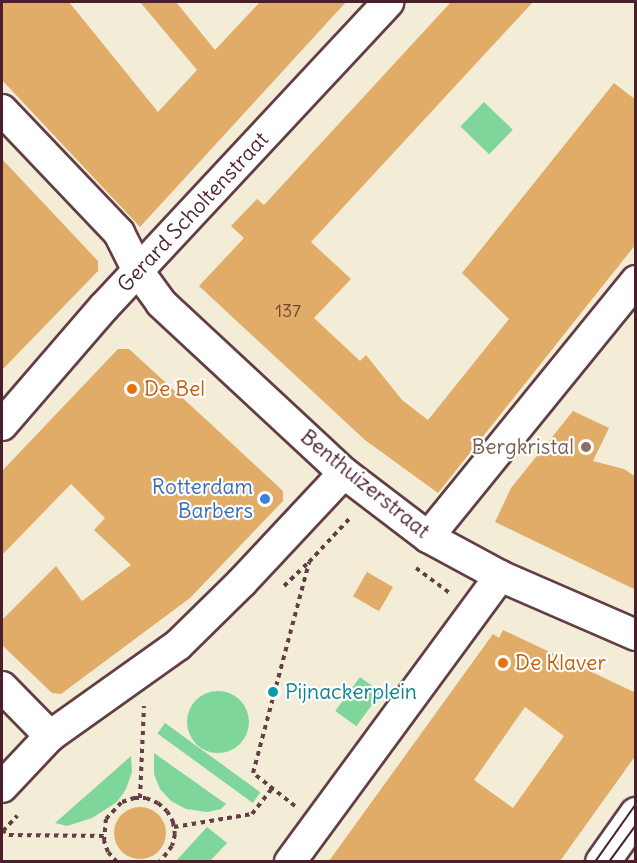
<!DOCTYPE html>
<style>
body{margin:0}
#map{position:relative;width:637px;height:863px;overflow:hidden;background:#f3ecd7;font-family:Delius,sans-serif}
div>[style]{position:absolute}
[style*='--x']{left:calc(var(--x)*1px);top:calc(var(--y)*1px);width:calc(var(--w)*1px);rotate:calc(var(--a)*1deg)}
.green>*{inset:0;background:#7fd69a;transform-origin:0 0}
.round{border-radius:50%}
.building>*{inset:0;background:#e0ac68;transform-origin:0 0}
.path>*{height:4px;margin-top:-2px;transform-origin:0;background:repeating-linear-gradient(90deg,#633e45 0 4.5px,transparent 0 9px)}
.roads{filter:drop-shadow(2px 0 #633e45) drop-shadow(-2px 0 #633e45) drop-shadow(0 2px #633e45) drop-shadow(0 -2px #633e45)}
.street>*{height:30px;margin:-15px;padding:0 15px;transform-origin:15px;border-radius:15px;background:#fff}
.secondary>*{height:33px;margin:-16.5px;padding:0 16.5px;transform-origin:16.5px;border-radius:16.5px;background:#fff}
.tram>*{height:1.5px;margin:-0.75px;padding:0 0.75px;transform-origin:0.75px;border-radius:0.75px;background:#4a1f2b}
.dots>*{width:16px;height:16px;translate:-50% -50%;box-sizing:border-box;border:3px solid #fff;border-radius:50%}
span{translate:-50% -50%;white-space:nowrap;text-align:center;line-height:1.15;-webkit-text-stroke:4.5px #fff;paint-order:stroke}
.number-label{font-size:18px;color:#70423a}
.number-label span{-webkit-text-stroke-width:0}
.street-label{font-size:21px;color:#4a1f2b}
.food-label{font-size:21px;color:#c56008}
.left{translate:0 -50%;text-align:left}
.education-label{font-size:21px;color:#785e54}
.right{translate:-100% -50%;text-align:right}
.shop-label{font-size:21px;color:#366cbe}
.culture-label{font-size:21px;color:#0d838f}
.frame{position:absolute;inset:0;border:3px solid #4a1f2b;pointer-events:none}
</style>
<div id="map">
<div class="green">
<i style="left:484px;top:102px;width:40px;height:34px;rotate:44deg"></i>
<i style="left:360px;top:677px;width:26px;height:42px;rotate:36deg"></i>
<i class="round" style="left:187px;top:691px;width:62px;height:62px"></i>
<i style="left:165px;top:723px;width:118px;height:13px;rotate:36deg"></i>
<i style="clip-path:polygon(154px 753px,226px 804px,221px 809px,207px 812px,186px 809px,171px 801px,160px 789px,154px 774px)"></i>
<i style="clip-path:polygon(131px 756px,132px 772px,126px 789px,117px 802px,92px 818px,67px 826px,55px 823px)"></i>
<i style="clip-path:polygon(207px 827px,227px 843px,210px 861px,176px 861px)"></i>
</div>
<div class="building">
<i style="clip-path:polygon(2px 2px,69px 2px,158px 112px,197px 70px,140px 2px,176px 2px,215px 50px,260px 2px,346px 2px,140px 227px,2px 80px)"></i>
<i style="clip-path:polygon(451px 2px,533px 2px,311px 242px,351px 279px,314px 318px,360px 361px,366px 355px,402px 400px,428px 420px,509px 319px,462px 273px,614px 83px,636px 100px,636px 244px,438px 493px,365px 440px,199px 286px,244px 238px,231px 226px,257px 199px,264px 205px)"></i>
<i style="clip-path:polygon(2px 159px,98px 261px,98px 271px,2px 370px)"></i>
<i style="clip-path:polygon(118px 349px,129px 349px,212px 425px,283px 491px,283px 501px,190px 598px,61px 694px,52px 693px,2px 645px,2px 620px,56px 566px,82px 601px,131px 565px,94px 530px,105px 518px,71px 484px,2px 555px,2px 471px)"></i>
<i style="clip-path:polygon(573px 411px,609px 428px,593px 461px,624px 469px,636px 477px,636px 590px,495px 522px,511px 488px)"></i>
<i style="left:367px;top:572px;width:30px;height:28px;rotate:30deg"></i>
<i style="clip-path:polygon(evenodd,503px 630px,636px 693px,636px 755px,560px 861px,329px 861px,493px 634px,499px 638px,503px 630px,525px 707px,564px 736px,513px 808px,474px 780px,525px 707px)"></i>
<i class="round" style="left:114px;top:807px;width:52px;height:52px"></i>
</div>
<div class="path">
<i style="--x:416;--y:568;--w:44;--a:36.6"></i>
<i style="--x:284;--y:586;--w:35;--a:-44"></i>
<i style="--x:140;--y:798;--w:92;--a:-87.5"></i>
<i style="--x:295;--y:806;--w:53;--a:-141.8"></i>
<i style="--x:253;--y:773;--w:218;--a:-75.1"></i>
<i style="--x:309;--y:562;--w:60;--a:-47"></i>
<i style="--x:174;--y:827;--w:79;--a:-9.5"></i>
<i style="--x:252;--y:814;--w:33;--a:-52"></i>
<i style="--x:2;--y:830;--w:9;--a:36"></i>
<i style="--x:9;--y:835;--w:95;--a:0.6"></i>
<i style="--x:3;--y:831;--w:21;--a:-47"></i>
<i style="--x:117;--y:862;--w:13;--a:-132"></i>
<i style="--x:108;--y:852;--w:12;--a:-110"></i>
<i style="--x:104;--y:841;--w:22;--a:-85"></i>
<i style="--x:106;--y:819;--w:23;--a:-47"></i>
<i style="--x:122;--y:802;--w:13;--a:-18"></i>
<i style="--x:134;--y:798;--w:12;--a:0"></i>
<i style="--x:146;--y:798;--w:13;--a:23"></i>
<i style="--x:158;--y:803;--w:12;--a:42"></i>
<i style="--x:167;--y:811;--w:13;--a:61"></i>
<i style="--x:173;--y:822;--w:12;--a:81"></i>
<i style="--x:175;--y:834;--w:12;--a:104"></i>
<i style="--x:172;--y:846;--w:20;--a:127"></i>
</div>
<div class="roads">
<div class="street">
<i style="--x:2;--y:110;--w:170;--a:46.4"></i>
<i style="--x:119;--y:233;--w:42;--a:63.4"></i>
<i style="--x:138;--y:271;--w:39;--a:54"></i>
<i style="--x:161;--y:303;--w:250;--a:42.9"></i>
<i style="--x:344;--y:473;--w:106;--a:37.3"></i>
<i style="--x:428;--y:537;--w:82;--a:28.4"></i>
<i style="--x:500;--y:576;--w:148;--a:23.5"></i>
<i style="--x:2;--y:425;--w:156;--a:-49.2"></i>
<i style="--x:104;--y:307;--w:417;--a:-47"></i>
<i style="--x:428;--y:537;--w:330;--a:-50.9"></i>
<i style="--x:2;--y:687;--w:69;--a:45.6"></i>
<i style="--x:2;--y:787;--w:70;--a:-46.7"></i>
<i style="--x:50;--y:736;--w:157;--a:-35.4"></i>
<i style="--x:178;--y:645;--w:90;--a:-44.5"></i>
<i style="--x:242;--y:582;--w:149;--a:-46.9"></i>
<i style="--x:290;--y:862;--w:355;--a:-53.7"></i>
</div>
<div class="secondary">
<i style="--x:602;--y:862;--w:59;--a:-54.7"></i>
</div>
</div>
<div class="tram">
<i style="--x:595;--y:862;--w:71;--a:-54.7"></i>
<i style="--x:609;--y:862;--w:46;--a:-53.9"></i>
</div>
<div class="dots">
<i style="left:132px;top:389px;background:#e8710a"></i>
<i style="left:586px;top:447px;background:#8d6e63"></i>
<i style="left:265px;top:499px;background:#3f7fe0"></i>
<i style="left:503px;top:663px;background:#e8710a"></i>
<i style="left:273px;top:692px;background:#0f9aa8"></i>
</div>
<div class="number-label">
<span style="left:288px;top:311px">137</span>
</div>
<div class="street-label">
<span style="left:193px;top:212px;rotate:-47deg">Gerard Scholtenstraat</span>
<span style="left:365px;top:484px;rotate:39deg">Benthuizerstraat</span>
</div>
<div class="food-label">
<span class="left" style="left:144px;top:389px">De Bel</span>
<span class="left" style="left:515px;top:663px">De Klaver</span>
</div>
<div class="education-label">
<span class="right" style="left:574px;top:447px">Bergkristal</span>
</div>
<div class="shop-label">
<span class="right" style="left:253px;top:499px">Rotterdam<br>Barbers</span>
</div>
<div class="culture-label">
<span class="left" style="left:285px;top:692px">Pijnackerplein</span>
</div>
<div class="frame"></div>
</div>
